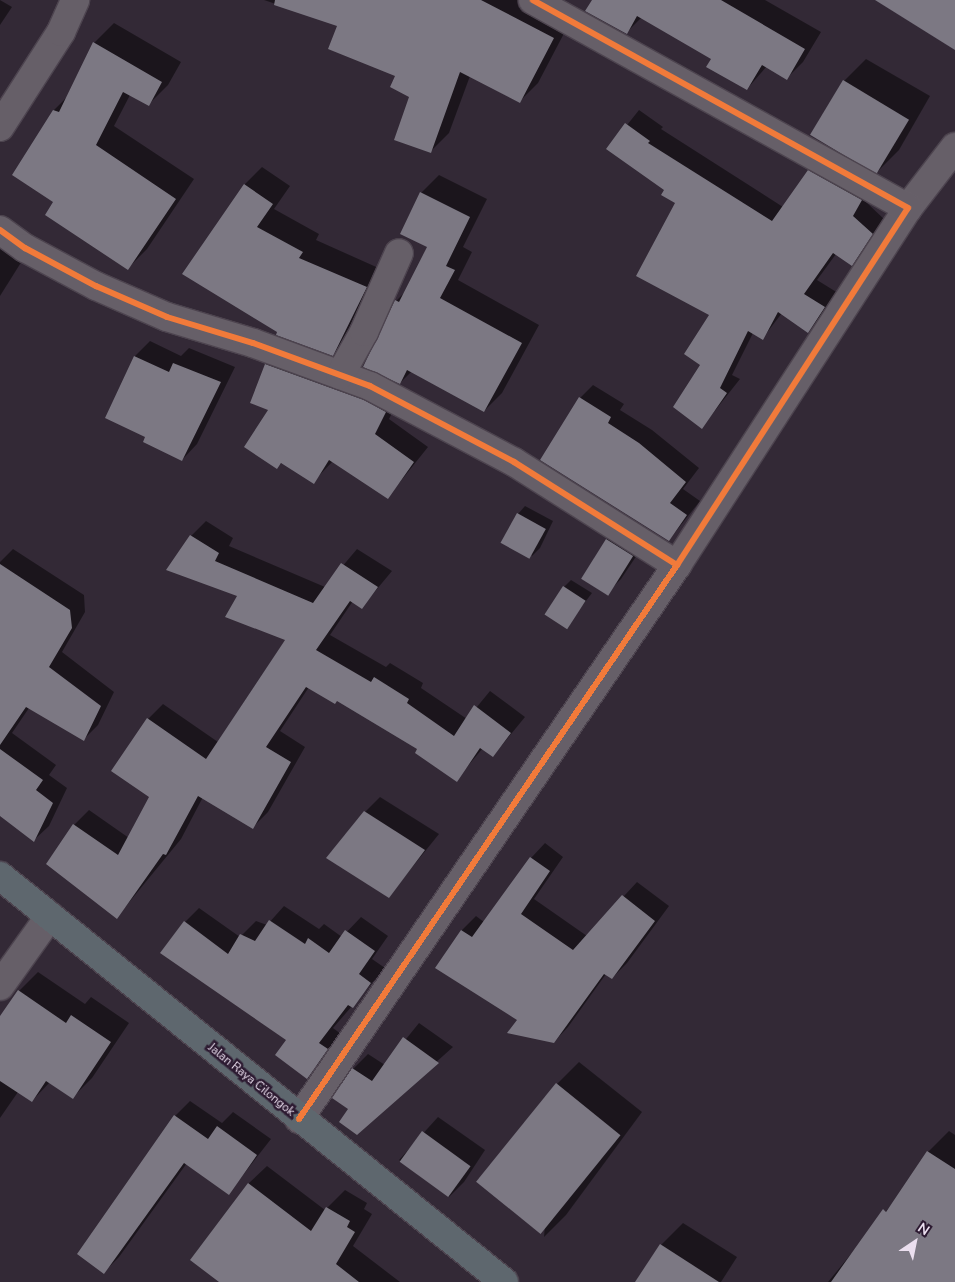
<!DOCTYPE html>
<style>
body{margin:0}
#map{position:relative;width:955px;height:1282px;overflow:hidden;background:#332936;font-family:"Nunito Sans",sans-serif}
div>[style]{position:absolute}
[style*='--x']{left:calc(var(--x)*1px);top:calc(var(--y)*1px);width:calc(var(--w)*1px);rotate:calc(var(--a)*1deg)}
.shadow>*{inset:0;background:#0007}
.building>*{inset:0;background:#7c7883;transform-origin:0 0}
.roads{filter:drop-shadow(1px 0 #4d444f) drop-shadow(-1px 0 #4d444f) drop-shadow(0 1px #4d444f) drop-shadow(0 -1px #4d444f)}
.minor>*{height:28px;margin:-14px;padding:0 14px;transform-origin:14px;border-radius:14px;background:#665f68}
.trunk>*{height:28px;margin:-14px;padding:0 14px;transform-origin:14px;border-radius:14px;background:#5e676e}
.cycleway>*{height:6px;margin:-3px;padding:0 3px;transform-origin:3px;border-radius:3px;background:#f17a3a}
span{translate:-50% -50%;white-space:nowrap;text-align:center;line-height:1.15;-webkit-text-stroke:5px #2c1a31;paint-order:stroke}
.street-label{font-size:12px;color:#ebdfef}
.north{position:absolute;left:890px;top:1217px;width:50px;height:50px;-webkit-text-stroke:4px #2c1a31;paint-order:stroke;rotate:34deg;font-size:14px;font-weight:700;line-height:20px;text-align:center;color:#ebdfef}
.north::after{content:'';display:block;margin:auto;width:18px;height:22px;background:#ebdfef;clip-path:polygon(50% 0,100% 100%,50% 72%,0 100%)}
</style>
<div id="map">
<div class="shadow">
<i style="clip-path:polygon(0 0,12px 7px,0 25px)"></i>
<i style="clip-path:polygon(264px 0,534px 0,571px 20px,538px 83px,519px 102px,470px 76px,449px 133px,430px 152px,411px 96px,397px 75px,338px 25px)"></i>
<i style="clip-path:polygon(593px 0,765px 0,821px 32px,803px 62px,787px 78px,767px 66px,747px 89px,713px 58px,642px 17px,626px 33px)"></i>
<i style="clip-path:polygon(114px 23px,181px 62px,168px 85px,149px 104px,130px 95px,114px 126px,194px 179px,147px 249px,128px 268px,55px 202px,14px 175px,54px 110px,67px 97px,94px 43px)"></i>
<i style="clip-path:polygon(866px 59px,930px 96px,899px 150px,877px 172px,813px 136px,844px 81px)"></i>
<i style="clip-path:polygon(639px 110px,663px 127px,661px 129px,783px 207px,822px 158px,874px 187px,866px 202px,885px 220px,865px 251px,852px 265px,836px 254px,817px 280px,838px 293px,808px 332px,782px 313px,762px 339px,753px 333px,732px 375px,740px 379px,702px 427px,701px 364px,710px 314px,677px 203px,665px 189px,608px 149px)"></i>
<i style="clip-path:polygon(262px 167px,290px 186px,274px 209px,319px 234px,316px 240px,383px 270px,350px 337px,333px 354px,279px 331px,244px 185px)"></i>
<i style="clip-path:polygon(439px 175px,487px 199px,463px 247px,472px 252px,458px 280px,539px 325px,502px 393px,484px 411px,412px 371px,400px 383px,396px 301px,406px 291px,428px 246px,421px 193px)"></i>
<i style="clip-path:polygon(0 235px,27px 253px,0 296px)"></i>
<i style="clip-path:polygon(150px 341px,181px 356px,189px 348px,235px 367px,197px 444px,182px 460px,147px 436px,106px 417px,135px 356px)"></i>
<i style="clip-path:polygon(281px 350px,400px 397px,389px 419px,428px 447px,388px 497px,333px 461px,313px 482px,283px 462px,277px 467px,266px 365px)"></i>
<i style="clip-path:polygon(593px 385px,624px 404px,620px 410px,652px 430px,699px 468px,683px 489px,700px 501px,669px 540px,580px 398px)"></i>
<i style="clip-path:polygon(525px 506px,553px 521px,540px 548px,532px 556px,518px 514px)"></i>
<i style="clip-path:polygon(206px 521px,233px 538px,229px 546px,325px 587px,357px 549px,392px 571px,362px 607px,353px 601px,330px 635px,386px 667px,390px 663px,423px 683px,421px 688px,467px 719px,490px 691px,525px 717px,493px 756px,483px 748px,456px 780px,419px 749px,338px 700px,309px 687px,280px 731px,305px 747px,268px 812px,253px 827px,203px 797px,181px 839px,117px 917px,47px 863px,74px 825px,89px 810px,129px 838px,150px 797px,148px 719px,163px 704px,218px 742px,286px 639px,239px 595px,191px 536px)"></i>
<i style="clip-path:polygon(622px 524px,647px 540px,621px 579px,606px 594px,583px 578px,607px 539px)"></i>
<i style="clip-path:polygon(13px 549px,84px 595px,85px 612px,62px 652px,114px 692px,98px 725px,84px 739px,29px 708px,12px 733px,56px 765px,49px 775px,67px 788px,49px 826px,34px 840px,0 815px,0 562px)"></i>
<i style="clip-path:polygon(571px 580px,592px 593px,566px 627px,564px 587px)"></i>
<i style="clip-path:polygon(380px 797px,439px 834px,389px 896px,365px 812px)"></i>
<i style="clip-path:polygon(545px 843px,563px 857px,534px 899px,587px 936px,637px 882px,669px 906px,627px 963px,612px 978px,606px 974px,568px 1027px,554px 1042px,437px 968px,462px 930px,476px 916px,484px 922px,531px 858px)"></i>
<i style="clip-path:polygon(284px 906px,319px 929px,324px 924px,342px 937px,361px 917px,388px 936px,372px 959px,385px 968px,333px 1028px,341px 1034px,307px 1077px,288px 1039px,185px 922px,199px 908px,240px 937px,256px 921px,267px 925px)"></i>
<i style="clip-path:polygon(38px 972px,85px 1004px,91px 997px,129px 1023px,92px 1078px,73px 1097px,50px 1082px,32px 1101px,18px 1092px,0 1118px,0 1019px,19px 991px)"></i>
<i style="clip-path:polygon(419px 1023px,453px 1047px,357px 1133px,353px 1069px,368px 1054px,385px 1065px)"></i>
<i style="clip-path:polygon(579px 1062px,642px 1112px,566px 1215px,544px 1237px,557px 1084px)"></i>
<i style="clip-path:polygon(190px 1101px,222px 1123px,233px 1112px,271px 1139px,229px 1193px,187px 1163px,119px 1257px,104px 1272px,175px 1116px)"></i>
<i style="clip-path:polygon(438px 1117px,485px 1150px,464px 1182px,449px 1197px,399px 1160px)"></i>
<i style="clip-path:polygon(949px 1131px,955px 1135px,955px 1282px,828px 1282px,901px 1193px,928px 1152px)"></i>
<i style="clip-path:polygon(267px 1166px,325px 1210px,345px 1190px,367px 1203px,364px 1209px,372px 1214px,353px 1246px,400px 1282px,221px 1282px,191px 1259px,249px 1183px)"></i>
<i style="clip-path:polygon(683px 1223px,737px 1257px,721px 1282px,638px 1279px,661px 1245px)"></i>
</div>
<div class="building">
<i style="clip-path:polygon(275px 0,481px 0,554px 38px,520px 103px,460px 72px,431px 153px,394px 140px,409px 97px,390px 87px,395px 76px,328px 49px,337px 26px,274px 5px)"></i>
<i style="clip-path:polygon(592px 0,721px 0,805px 49px,787px 80px,762px 65px,747px 90px,706px 67px,711px 59px,637px 16px,627px 34px,585px 11px)"></i>
<i style="clip-path:polygon(875px 0,955px 0,955px 50px)"></i>
<i style="clip-path:polygon(93px 42px,162px 82px,149px 106px,123px 92px,96px 145px,176px 199px,128px 270px,45px 215px,53px 202px,12px 175px,53px 110px,59px 112px)"></i>
<i style="left:843px;top:80px;width:77px;height:64px;rotate:31deg"></i>
<i style="clip-path:polygon(625px 123px,650px 141px,648px 143px,772px 221px,808px 170px,862px 200px,853px 216px,873px 234px,852px 266px,833px 253px,804px 294px,825px 307px,808px 333px,778px 312px,763px 340px,748px 331px,720px 388px,727px 393px,702px 429px,673px 407px,700px 365px,684px 354px,709px 315px,636px 276px,675px 203px,661px 195px,664px 190px,606px 149px)"></i>
<i style="clip-path:polygon(244px 184px,273px 204px,257px 227px,303px 252px,299px 258px,367px 287px,333px 356px,276px 335px,277px 332px,182px 274px)"></i>
<i style="clip-path:polygon(420px 192px,470px 217px,446px 266px,455px 270px,440px 298px,522px 343px,484px 412px,407px 370px,400px 384px,363px 367px,395px 300px,399px 302px,427px 247px,400px 234px)"></i>
<i style="clip-path:polygon(134px 356px,169px 372px,173px 363px,221px 382px,182px 461px,143px 442px,145px 437px,105px 418px)"></i>
<i style="clip-path:polygon(265px 364px,364px 400px,386px 412px,375px 434px,414px 462px,388px 499px,329px 460px,314px 484px,281px 463px,277px 469px,244px 447px,268px 410px,250px 403px)"></i>
<i style="clip-path:polygon(579px 397px,611px 417px,608px 423px,639px 443px,686px 482px,670px 503px,687px 515px,669px 541px,540px 460px)"></i>
<i style="left:517px;top:513px;width:33px;height:34px;rotate:29deg"></i>
<i style="clip-path:polygon(190px 535px,219px 553px,215px 561px,313px 603px,341px 563px,378px 587px,362px 609px,350px 601px,316px 650px,371px 682px,374px 677px,409px 699px,407px 703px,454px 736px,474px 705px,511px 733px,493px 757px,480px 748px,457px 782px,415px 753px,417px 749px,337px 701px,335px 704px,306px 687px,266px 747px,291px 762px,253px 829px,198px 796px,166px 855px,163px 854px,117px 919px,46px 864px,73px 824px,118px 855px,149px 797px,111px 771px,147px 718px,206px 759px,285px 640px,225px 617px,237px 596px,166px 570px)"></i>
<i style="left:606px;top:539px;width:32px;height:47px;rotate:32deg"></i>
<i style="clip-path:polygon(0 564px,70px 610px,72px 628px,49px 667px,101px 706px,84px 741px,26px 707px,0 745px)"></i>
<i style="left:563px;top:586px;width:27px;height:34px;rotate:33deg"></i>
<i style="clip-path:polygon(0 749px,43px 780px,36px 790px,53px 803px,34px 842px,0 816px)"></i>
<i style="clip-path:polygon(364px 811px,425px 850px,389px 898px,326px 858px)"></i>
<i style="clip-path:polygon(530px 857px,550px 871px,521px 914px,573px 950px,622px 895px,655px 921px,612px 979px,604px 974px,554px 1043px,507px 1033px,517px 1020px,435px 968px,461px 930px,472px 937px)"></i>
<i style="clip-path:polygon(269px 920px,305px 944px,308px 938px,329px 953px,345px 930px,375px 951px,359px 974px,371px 983px,353px 1008px,348px 1005px,319px 1043px,328px 1049px,307px 1079px,275px 1055px,286px 1040px,160px 953px,184px 921px,228px 954px,240px 934px,255px 941px)"></i>
<i style="clip-path:polygon(18px 990px,66px 1023px,71px 1015px,111px 1042px,73px 1099px,46px 1081px,32px 1102px,0 1081px,0 1016px)"></i>
<i style="clip-path:polygon(403px 1037px,439px 1063px,357px 1135px,339px 1122px,348px 1109px,332px 1098px,352px 1068px,372px 1081px)"></i>
<i style="left:556px;top:1083px;width:83px;height:127px;rotate:39deg"></i>
<i style="clip-path:polygon(174px 1115px,208px 1139px,217px 1126px,257px 1155px,229px 1195px,184px 1163px,104px 1274px,77px 1254px)"></i>
<i style="left:422px;top:1131px;width:60px;height:38px;rotate:36deg"></i>
<i style="clip-path:polygon(927px 1151px,955px 1169px,955px 1282px,831px 1282px,883px 1209px,886px 1212px)"></i>
<i style="clip-path:polygon(248px 1183px,311px 1231px,326px 1207px,350px 1221px,347px 1227px,355px 1232px,336px 1264px,359px 1282px,219px 1282px,190px 1260px)"></i>
<i style="clip-path:polygon(660px 1244px,719px 1282px,635px 1282px)"></i>
</div>
<div class="roads">
<div class="minor">
<i style="--x:0;--y:127;--w:113;--a:-57.3"></i>
<i style="--x:61;--y:32;--w:35;--a:-66"></i>
<i style="--x:908;--y:208;--w:77;--a:-52.4"></i>
<i style="--x:0;--y:230;--w:31;--a:36"></i>
<i style="--x:25;--y:248;--w:81;--a:28.2"></i>
<i style="--x:96;--y:286;--w:77;--a:23.6"></i>
<i style="--x:167;--y:317;--w:90;--a:16.8"></i>
<i style="--x:253;--y:343;--w:125;--a:20.2"></i>
<i style="--x:370;--y:386;--w:163;--a:27.8"></i>
<i style="--x:514;--y:462;--w:193;--a:32.3"></i>
<i style="--x:340;--y:375;--w:49;--a:-60.8"></i>
<i style="--x:364;--y:332;--w:86;--a:-66.1"></i>
<i style="--x:0;--y:986;--w:86;--a:-54.5"></i>
<i style="--x:299;--y:1119;--w:671;--a:-55.69"></i>
<i style="--x:677;--y:565;--w:425;--a:-57.1"></i>
<i style="--x:908;--y:208;--w:429;--a:-151"></i>
</div>
<div class="trunk">
<i style="--x:0;--y:876;--w:647;--a:38.85"></i>
</div>
</div>
<div class="cycleway">
<i style="--x:0;--y:230;--w:31;--a:36"></i>
<i style="--x:25;--y:248;--w:81;--a:28.2"></i>
<i style="--x:96;--y:286;--w:77;--a:23.6"></i>
<i style="--x:167;--y:317;--w:90;--a:16.8"></i>
<i style="--x:253;--y:343;--w:125;--a:20.2"></i>
<i style="--x:370;--y:386;--w:163;--a:27.8"></i>
<i style="--x:514;--y:462;--w:193;--a:32.3"></i>
<i style="--x:299;--y:1119;--w:671;--a:-55.69"></i>
<i style="--x:677;--y:565;--w:425;--a:-57.1"></i>
<i style="--x:908;--y:208;--w:429;--a:-151"></i>
</div>
<div class="street-label">
<span style="left:251px;top:1080px;rotate:39deg">Jalan Raya Cilongok</span>
</div>
<div class="north">N</div>
</div>
